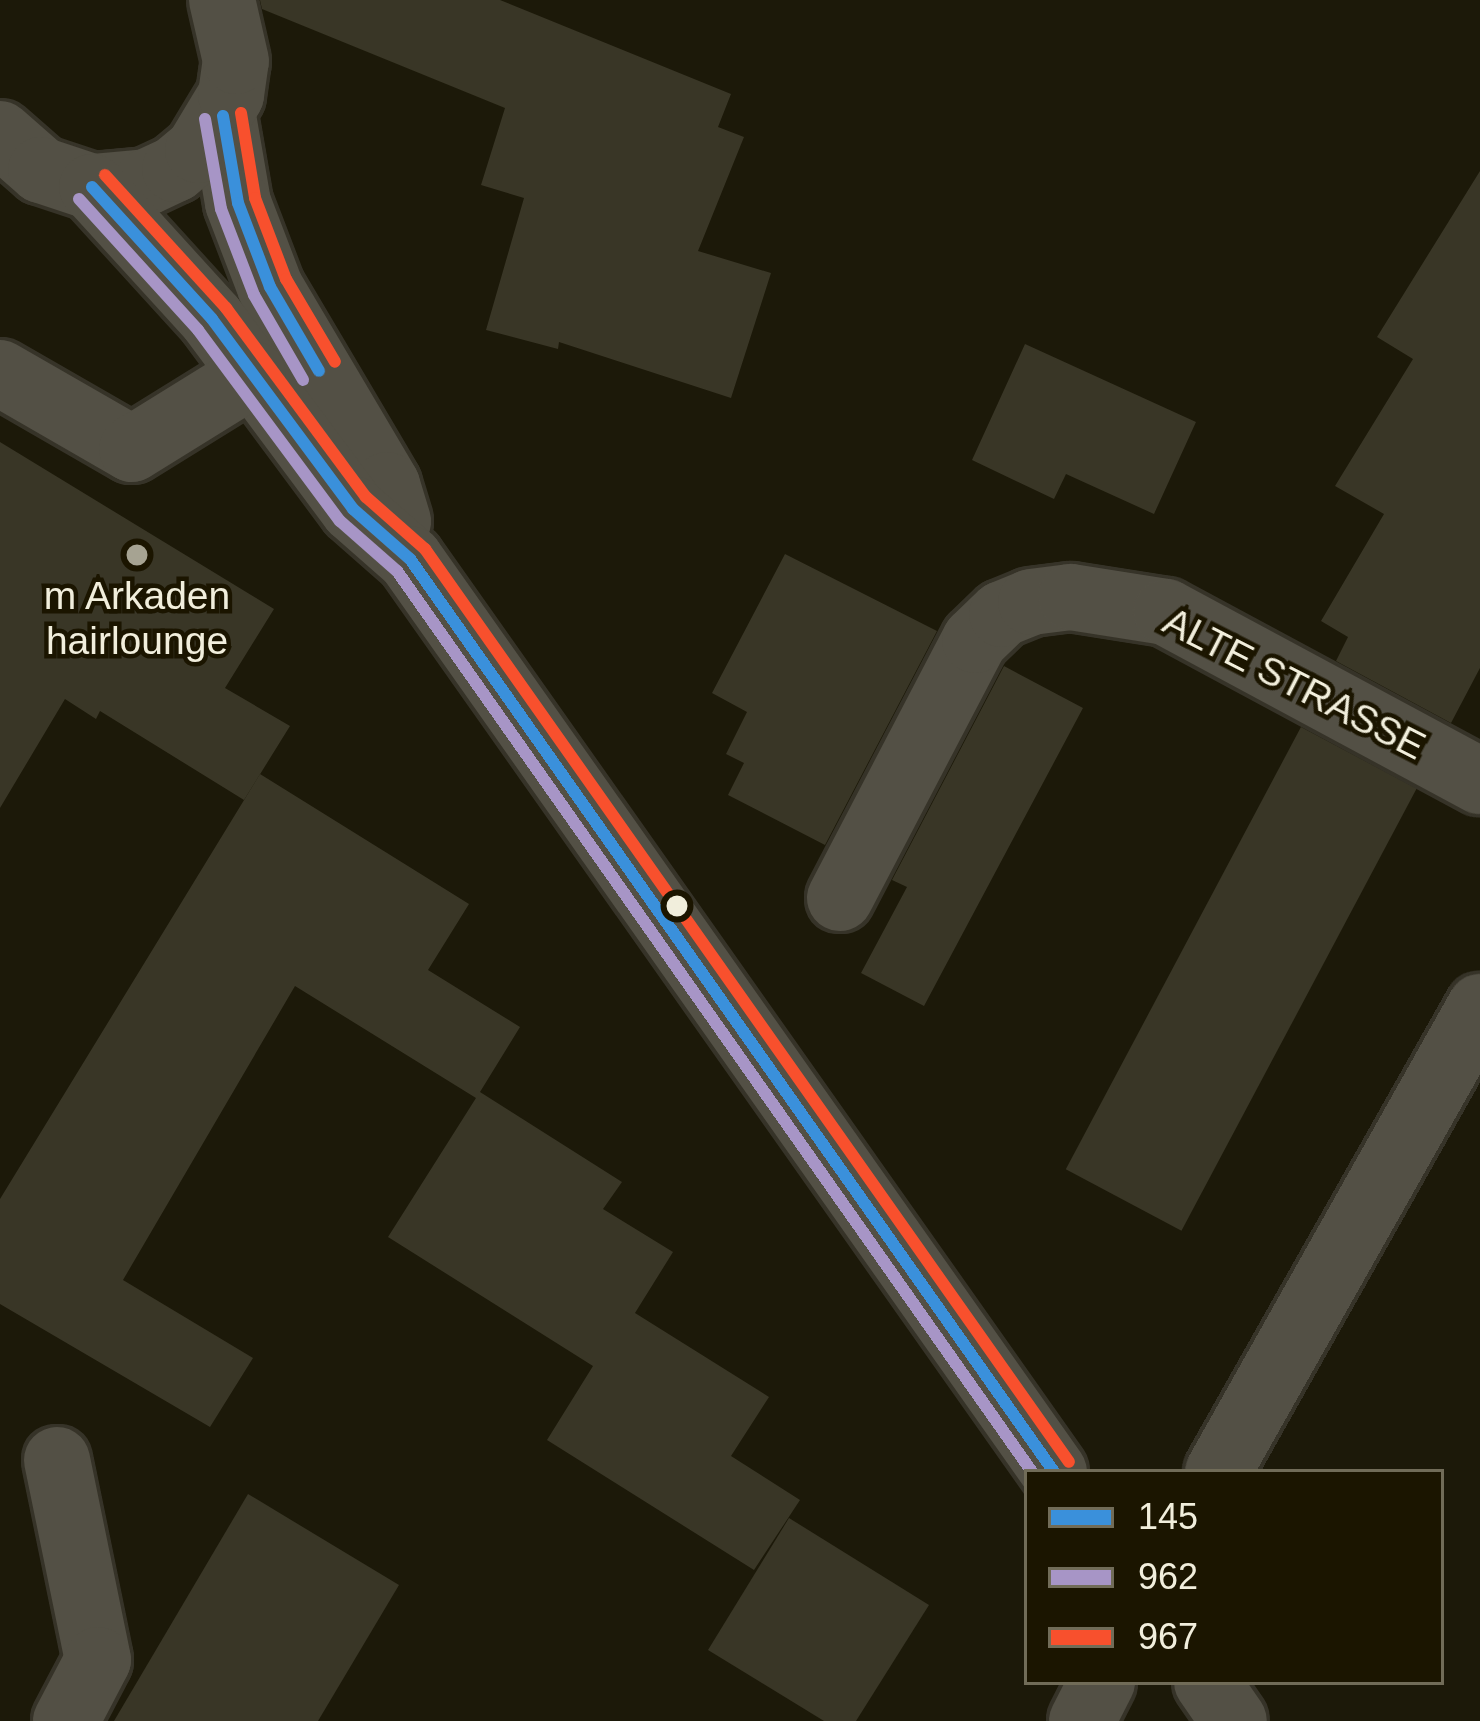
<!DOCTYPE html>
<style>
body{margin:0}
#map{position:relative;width:1480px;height:1721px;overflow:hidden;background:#1c1909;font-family:Arial,sans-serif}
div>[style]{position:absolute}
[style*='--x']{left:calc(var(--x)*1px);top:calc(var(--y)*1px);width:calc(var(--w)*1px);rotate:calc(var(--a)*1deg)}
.building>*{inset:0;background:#393626;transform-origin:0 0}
.roads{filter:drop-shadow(3px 0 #363328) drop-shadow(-3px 0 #363328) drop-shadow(0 3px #363328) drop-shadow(0 -3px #363328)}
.minor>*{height:66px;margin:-33px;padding:0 33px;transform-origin:33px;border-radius:33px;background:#535045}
.bus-1>*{height:12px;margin:-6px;padding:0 6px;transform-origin:6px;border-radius:6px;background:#3a90db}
.bus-2>*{height:12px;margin:-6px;padding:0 6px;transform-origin:6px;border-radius:6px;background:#a795c6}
.bus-3>*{height:12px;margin:-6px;padding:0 6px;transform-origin:6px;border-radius:6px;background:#f8502d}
.dots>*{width:33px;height:33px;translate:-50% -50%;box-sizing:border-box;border:6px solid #1b1500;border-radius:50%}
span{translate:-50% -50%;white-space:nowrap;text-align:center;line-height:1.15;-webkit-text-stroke:9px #1b1500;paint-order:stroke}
.poi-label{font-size:39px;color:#f1eedc}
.street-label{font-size:39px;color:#f1eedc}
.legend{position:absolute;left:1024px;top:1469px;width:420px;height:216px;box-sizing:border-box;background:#1b1500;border:3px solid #716c58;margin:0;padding:15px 21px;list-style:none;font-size:36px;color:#f1eedc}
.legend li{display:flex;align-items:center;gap:24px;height:60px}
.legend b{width:60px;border:3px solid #716c58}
</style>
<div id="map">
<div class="building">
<i style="clip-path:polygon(260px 0,500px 0,731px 94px,718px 127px,744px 137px,698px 251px,771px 273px,731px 398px,559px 342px,558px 349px,486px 330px,524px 198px,481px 185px,505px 108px,262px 9px)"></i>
<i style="clip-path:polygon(1480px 171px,1480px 668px,1451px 723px,1336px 661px,1348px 637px,1321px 621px,1384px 514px,1335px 486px,1413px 359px,1377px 337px)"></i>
<i style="clip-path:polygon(1025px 344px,1196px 422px,1154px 514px,1066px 474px,1054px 499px,972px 460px)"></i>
<i style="clip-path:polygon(0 442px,274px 609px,225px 688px,290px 726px,244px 800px,100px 711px,96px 719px,65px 699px,0 808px)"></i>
<i style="clip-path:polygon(785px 554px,937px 631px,825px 845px,728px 795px,744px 763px,726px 754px,747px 712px,712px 693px)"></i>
<i style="clip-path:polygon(1004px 666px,1083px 708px,924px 1006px,861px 973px,907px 887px,892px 880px)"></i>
<i style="left:1301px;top:727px;width:131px;height:501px;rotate:28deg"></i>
<i style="clip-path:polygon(260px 774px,469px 904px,428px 970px,520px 1027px,480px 1092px,622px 1182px,603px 1209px,673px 1252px,635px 1313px,769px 1397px,731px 1456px,800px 1500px,754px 1570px,547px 1440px,593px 1366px,388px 1237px,476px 1098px,295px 986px,123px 1280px,253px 1358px,210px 1427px,0 1304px,0 1199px)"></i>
<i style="clip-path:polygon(248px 1494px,399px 1585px,318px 1721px,114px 1721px)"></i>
<i style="clip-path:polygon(789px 1518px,929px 1605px,856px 1721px,824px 1721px,708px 1650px)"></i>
</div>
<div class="roads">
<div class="minor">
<i style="--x:223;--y:116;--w:88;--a:80.2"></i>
<i style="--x:238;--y:203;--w:90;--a:69.1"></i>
<i style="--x:270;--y:287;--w:230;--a:59.4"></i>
<i style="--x:387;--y:485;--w:38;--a:73"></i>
<i style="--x:0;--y:134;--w:55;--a:41.3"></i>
<i style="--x:41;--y:170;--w:54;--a:18.4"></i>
<i style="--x:92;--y:187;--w:55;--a:-5.2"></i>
<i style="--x:147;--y:182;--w:31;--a:-25"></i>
<i style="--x:175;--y:169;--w:30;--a:-40"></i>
<i style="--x:198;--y:150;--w:64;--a:-59"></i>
<i style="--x:231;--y:95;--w:34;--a:-82"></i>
<i style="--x:236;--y:61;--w:63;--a:-102.9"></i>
<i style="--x:92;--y:187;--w:178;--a:47.7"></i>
<i style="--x:212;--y:319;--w:237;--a:53.4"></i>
<i style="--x:353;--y:509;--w:76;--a:41.3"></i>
<i style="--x:410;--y:559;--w:1117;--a:54.8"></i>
<i style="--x:0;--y:373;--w:152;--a:29.9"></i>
<i style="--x:132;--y:449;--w:142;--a:-31.8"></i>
<i style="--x:840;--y:898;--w:291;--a:-62.4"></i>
<i style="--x:975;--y:640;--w:37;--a:-44"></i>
<i style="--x:1002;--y:614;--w:31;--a:-22"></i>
<i style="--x:1031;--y:602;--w:40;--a:-7.1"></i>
<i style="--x:1071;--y:597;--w:96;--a:9"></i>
<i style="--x:1166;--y:612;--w:357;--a:28.3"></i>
<i style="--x:57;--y:1460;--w:204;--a:78.4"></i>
<i style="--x:98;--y:1660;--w:69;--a:117.7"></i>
<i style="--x:1218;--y:1472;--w:534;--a:-60.6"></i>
<i style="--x:1207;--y:1682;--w:47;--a:55.3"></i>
<i style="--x:1082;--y:1721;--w:44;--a:-62.9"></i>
</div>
</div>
<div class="bus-1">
<i style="--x:223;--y:116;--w:88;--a:80.2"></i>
<i style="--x:238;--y:203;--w:90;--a:69.1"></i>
<i style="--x:270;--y:287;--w:97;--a:59.7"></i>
<i style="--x:92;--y:187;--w:178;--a:47.7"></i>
<i style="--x:212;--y:319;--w:237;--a:53.4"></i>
<i style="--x:353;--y:509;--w:76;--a:41.3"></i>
<i style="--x:410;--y:559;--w:1117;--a:54.8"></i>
</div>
<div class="bus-2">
<i style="--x:205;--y:119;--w:91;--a:79.9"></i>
<i style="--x:221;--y:209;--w:92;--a:69"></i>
<i style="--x:254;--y:295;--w:98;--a:60"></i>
<i style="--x:79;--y:199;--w:177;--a:47.7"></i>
<i style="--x:198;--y:330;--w:238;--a:53.4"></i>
<i style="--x:340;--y:521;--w:76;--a:41.3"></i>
<i style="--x:397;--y:571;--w:1102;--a:54.82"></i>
</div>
<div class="bus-3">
<i style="--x:241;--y:113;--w:86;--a:80.6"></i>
<i style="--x:255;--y:198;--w:87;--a:69.1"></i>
<i style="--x:286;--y:279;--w:96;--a:59.4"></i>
<i style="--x:105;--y:175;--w:180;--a:47.7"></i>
<i style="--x:226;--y:308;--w:235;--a:53.5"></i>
<i style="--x:366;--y:497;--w:79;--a:41.4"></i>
<i style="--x:425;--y:549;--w:1117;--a:54.8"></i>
</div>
<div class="dots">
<i style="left:137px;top:555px;background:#a6a392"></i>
<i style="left:677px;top:906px;background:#f1eedc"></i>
</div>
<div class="poi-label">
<span style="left:137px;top:619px">m Arkaden<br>hairlounge</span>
</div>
<div class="street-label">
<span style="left:1294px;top:684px;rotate:27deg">ALTE STRASSE</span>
</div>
<ul class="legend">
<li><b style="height:15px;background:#3a90db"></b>145</li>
<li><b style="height:15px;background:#a795c6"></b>962</li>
<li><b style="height:15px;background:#f8502d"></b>967</li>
</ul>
</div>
